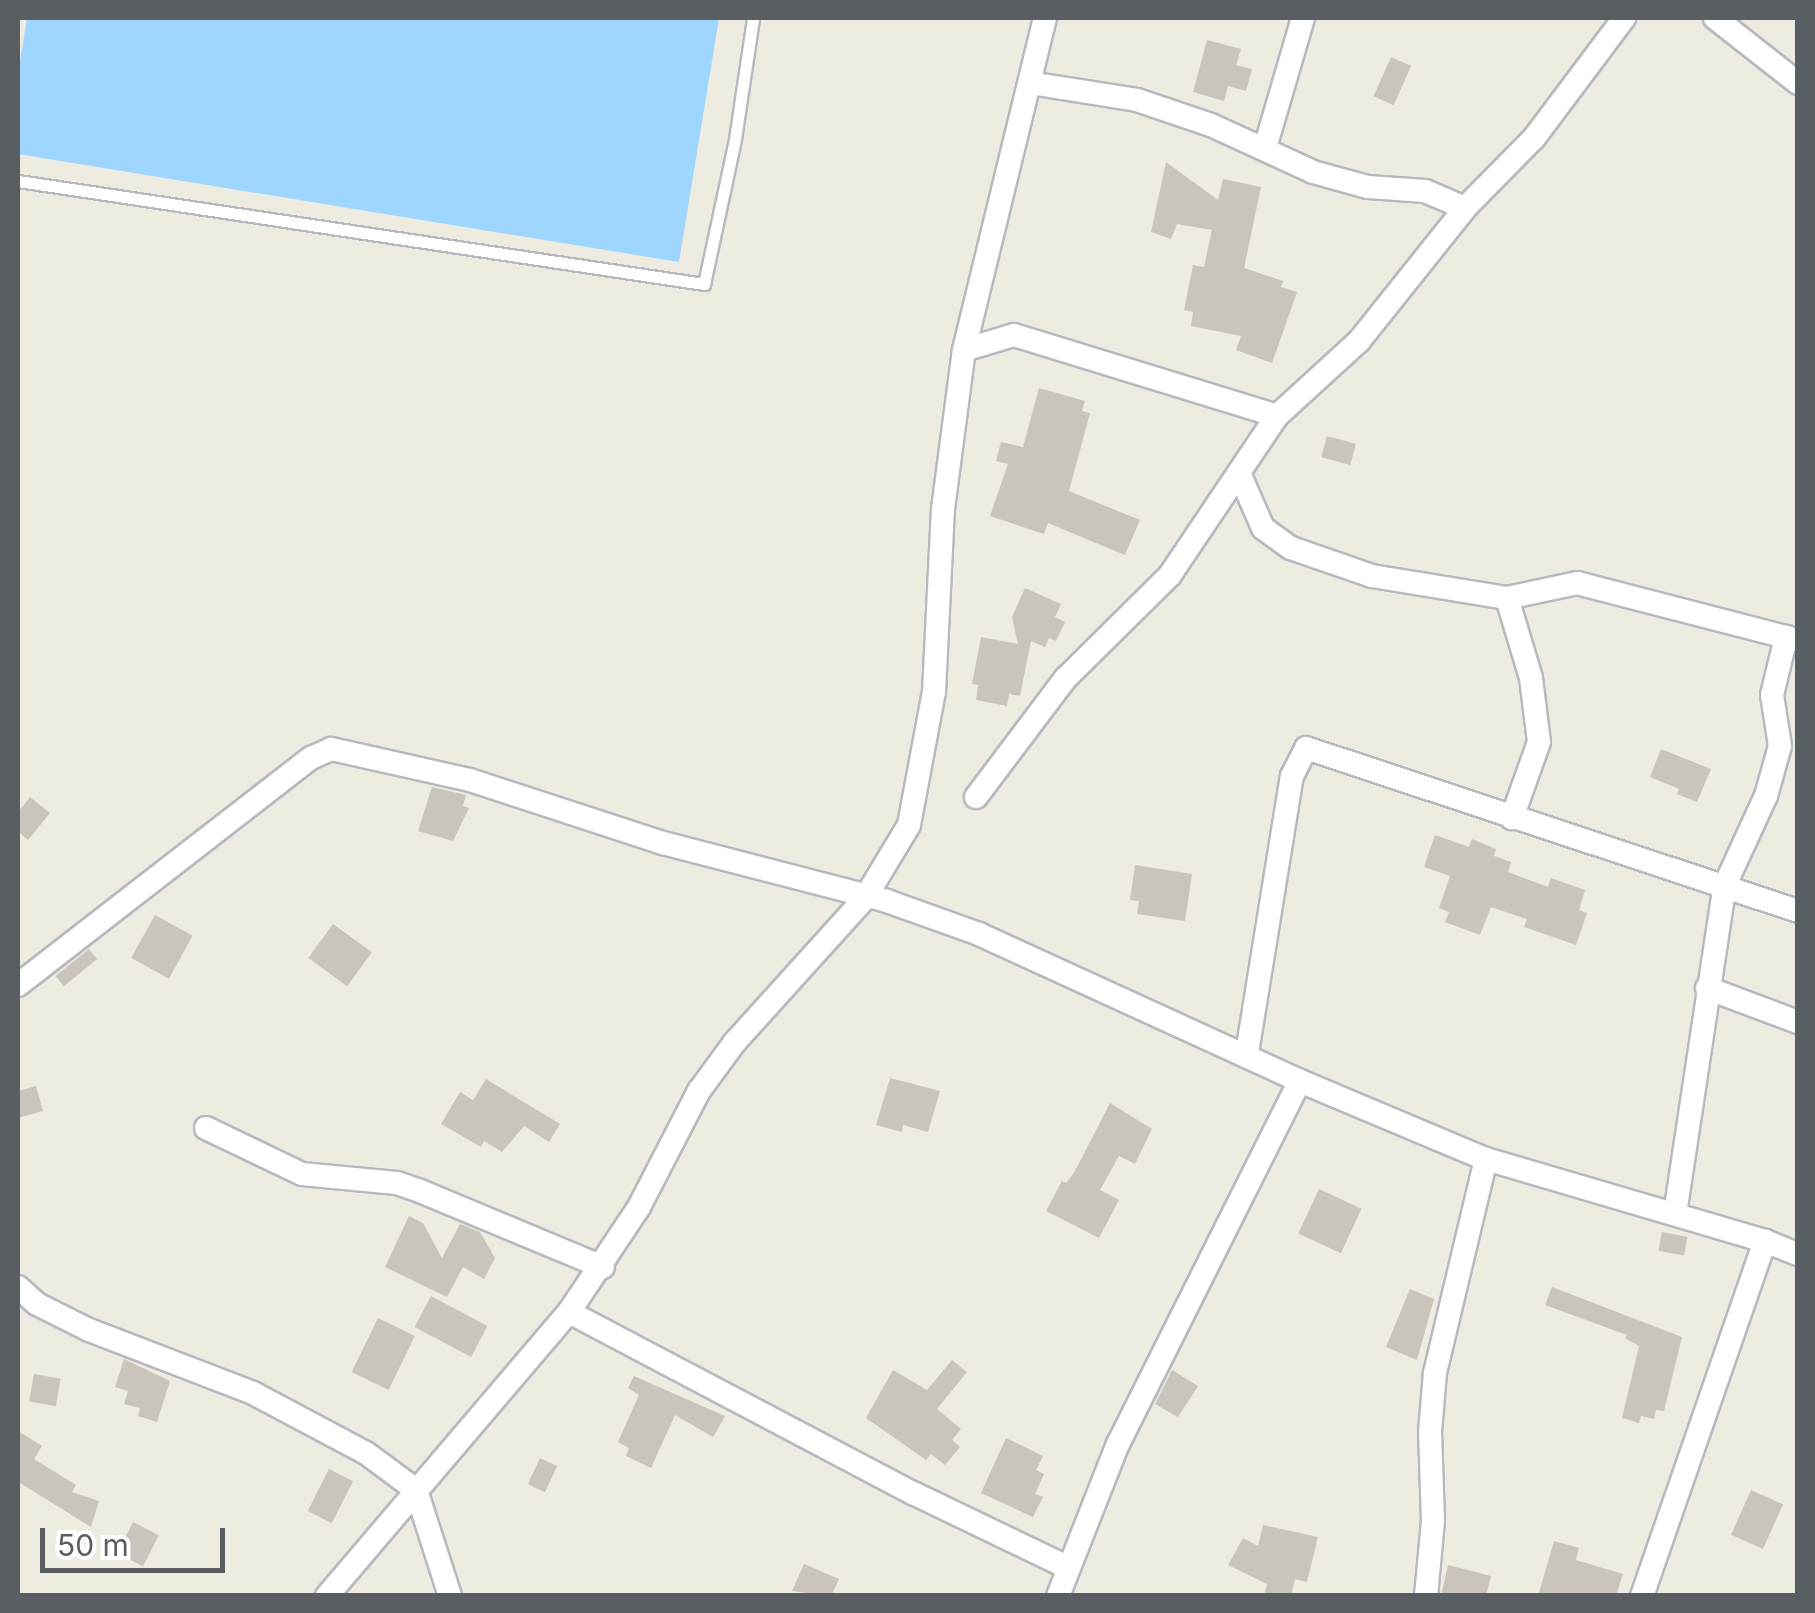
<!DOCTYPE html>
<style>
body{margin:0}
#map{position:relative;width:1815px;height:1613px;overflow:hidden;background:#eeebe0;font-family:Inter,sans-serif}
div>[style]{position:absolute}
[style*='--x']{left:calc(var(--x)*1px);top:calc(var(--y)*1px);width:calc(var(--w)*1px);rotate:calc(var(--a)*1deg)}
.water>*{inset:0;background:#9fd6ff}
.building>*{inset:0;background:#c9c5bd;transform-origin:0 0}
.roads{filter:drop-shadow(2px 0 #b6b9bf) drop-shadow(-2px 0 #b6b9bf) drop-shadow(0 2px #b6b9bf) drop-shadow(0 -2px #b6b9bf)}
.service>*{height:11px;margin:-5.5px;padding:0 5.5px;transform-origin:5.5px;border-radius:5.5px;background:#fff}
.minor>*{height:22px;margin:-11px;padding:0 11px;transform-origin:11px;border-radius:11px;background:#fff}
span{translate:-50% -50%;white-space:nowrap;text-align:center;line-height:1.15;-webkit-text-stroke:8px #fff;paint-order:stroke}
.frame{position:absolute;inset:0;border:20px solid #595e63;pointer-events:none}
.scale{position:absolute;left:40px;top:1528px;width:185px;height:45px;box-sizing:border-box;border:5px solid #595e63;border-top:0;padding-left:12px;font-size:30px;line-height:35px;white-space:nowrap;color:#595e63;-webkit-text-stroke:8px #fff;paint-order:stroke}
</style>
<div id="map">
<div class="water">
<i style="clip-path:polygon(27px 18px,719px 18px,679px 262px,18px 154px,18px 75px)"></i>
</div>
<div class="building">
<i style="clip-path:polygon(1207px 40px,1241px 49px,1236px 65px,1252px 69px,1246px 91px,1228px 86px,1224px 101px,1193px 92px)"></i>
<i style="left:1391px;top:57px;width:22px;height:43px;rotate:24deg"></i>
<i style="clip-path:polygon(1166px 162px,1218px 200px,1223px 179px,1261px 187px,1244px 268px,1283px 281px,1281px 287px,1297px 292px,1272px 363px,1236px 350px,1241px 336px,1191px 326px,1193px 312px,1184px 310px,1193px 265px,1204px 267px,1212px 230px,1177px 224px,1171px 239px,1151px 232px)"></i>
<i style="clip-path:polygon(1039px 388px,1085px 401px,1082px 411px,1090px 413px,1069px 491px,1140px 520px,1125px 555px,1048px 523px,1044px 534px,990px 516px,1008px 464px,996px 461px,1001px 442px,1023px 447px)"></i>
<i style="left:1327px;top:436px;width:30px;height:22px;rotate:15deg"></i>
<i style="clip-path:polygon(1025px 588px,1061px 604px,1055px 617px,1065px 622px,1056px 641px,1049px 638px,1045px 647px,1031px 641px,1020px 696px,1009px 694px,1007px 706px,976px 700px,978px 685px,972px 684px,981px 637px,1018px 644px,1012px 617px)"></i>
<i style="clip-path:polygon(1661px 749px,1711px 769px,1697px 802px,1677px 794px,1679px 789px,1650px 777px)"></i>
<i style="clip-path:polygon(432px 787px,466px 795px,463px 806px,469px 808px,453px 841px,418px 831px)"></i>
<i style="clip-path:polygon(30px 797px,50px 813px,28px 840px,18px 831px,18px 812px)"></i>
<i style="clip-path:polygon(1435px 835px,1469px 847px,1472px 839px,1496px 849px,1494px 856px,1511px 862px,1508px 872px,1548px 887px,1551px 878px,1585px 890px,1579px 910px,1587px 913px,1576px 945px,1524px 927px,1527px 919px,1491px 907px,1480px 935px,1445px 922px,1449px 912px,1439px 908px,1450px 876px,1424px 867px)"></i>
<i style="clip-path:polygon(1135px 865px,1192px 874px,1185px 921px,1137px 914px,1139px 901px,1130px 900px)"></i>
<i style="left:155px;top:915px;width:43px;height:49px;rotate:29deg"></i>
<i style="left:333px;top:924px;width:48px;height:42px;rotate:36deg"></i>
<i style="left:89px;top:949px;width:13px;height:43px;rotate:51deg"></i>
<i style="clip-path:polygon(890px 1078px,940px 1091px,928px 1132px,903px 1125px,902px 1132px,876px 1125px)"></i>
<i style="clip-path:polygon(486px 1079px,560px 1124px,549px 1142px,524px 1126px,502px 1152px,484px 1141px,481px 1147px,441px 1124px,460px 1092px,473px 1100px)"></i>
<i style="clip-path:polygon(36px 1086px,43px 1111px,18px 1118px,18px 1091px)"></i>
<i style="clip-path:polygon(1110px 1103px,1152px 1129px,1135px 1164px,1119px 1156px,1100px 1190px,1119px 1200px,1099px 1238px,1046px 1211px,1062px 1181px,1066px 1183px,1074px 1173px)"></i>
<i style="left:1319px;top:1189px;width:47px;height:49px;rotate:25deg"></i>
<i style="clip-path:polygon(409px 1216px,423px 1223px,442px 1258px,460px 1224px,480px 1232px,495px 1258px,484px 1279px,463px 1267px,447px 1297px,385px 1267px)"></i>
<i style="left:1662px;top:1232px;width:26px;height:19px;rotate:11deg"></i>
<i style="clip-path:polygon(1552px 1287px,1682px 1337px,1664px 1411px,1656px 1410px,1654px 1419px,1641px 1416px,1639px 1423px,1622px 1418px,1639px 1346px,1625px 1338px,1627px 1335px,1545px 1305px)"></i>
<i style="clip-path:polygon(1410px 1289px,1434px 1299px,1417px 1360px,1386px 1347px)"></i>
<i style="left:431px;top:1296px;width:64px;height:35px;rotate:28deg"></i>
<i style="left:378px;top:1318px;width:41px;height:60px;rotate:26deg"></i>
<i style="clip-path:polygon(124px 1359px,170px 1381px,157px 1422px,138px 1416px,140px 1408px,124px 1404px,128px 1391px,115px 1387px)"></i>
<i style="clip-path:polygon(952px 1360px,967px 1372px,937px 1409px,961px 1429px,952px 1440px,960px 1447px,945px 1465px,931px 1454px,926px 1460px,866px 1418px,893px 1370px,927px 1390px)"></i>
<i style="clip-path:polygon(1172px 1370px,1198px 1386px,1178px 1417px,1155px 1404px)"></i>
<i style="left:34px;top:1374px;width:27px;height:28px;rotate:10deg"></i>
<i style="clip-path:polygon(634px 1376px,659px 1387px,725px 1416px,713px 1437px,675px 1415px,651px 1468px,626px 1456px,629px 1448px,618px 1442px,639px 1395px,628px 1388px)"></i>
<i style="clip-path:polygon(18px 1431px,42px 1446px,34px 1459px,76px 1485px,72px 1492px,99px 1501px,91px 1527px,20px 1483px,18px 1488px)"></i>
<i style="clip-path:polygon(1006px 1438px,1043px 1456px,1036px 1470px,1044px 1474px,1035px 1494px,1043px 1497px,1033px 1517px,981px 1493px)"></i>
<i style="left:540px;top:1458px;width:19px;height:29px;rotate:25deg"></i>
<i style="left:329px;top:1469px;width:27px;height:47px;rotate:27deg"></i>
<i style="left:1751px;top:1490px;width:35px;height:49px;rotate:24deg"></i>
<i style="left:133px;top:1522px;width:29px;height:35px;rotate:27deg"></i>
<i style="clip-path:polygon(1263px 1525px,1318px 1537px,1307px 1582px,1295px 1579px,1291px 1596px,1264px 1596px,1267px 1584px,1228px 1565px,1243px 1538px,1258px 1546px)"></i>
<i style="clip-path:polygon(1554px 1541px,1579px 1548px,1576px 1560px,1623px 1574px,1616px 1596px,1538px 1596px)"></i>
<i style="clip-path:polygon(804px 1564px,839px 1579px,831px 1596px,792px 1591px)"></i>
<i style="clip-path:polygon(1448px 1565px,1491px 1576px,1486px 1596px,1441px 1596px)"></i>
</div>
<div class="roads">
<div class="service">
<i style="--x:18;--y:181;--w:694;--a:8.54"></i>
<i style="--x:704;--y:284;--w:148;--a:-77.9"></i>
<i style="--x:735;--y:139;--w:122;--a:-81.5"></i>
</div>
<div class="minor">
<i style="--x:1715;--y:18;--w:105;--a:38.1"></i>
<i style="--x:1030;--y:83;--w:108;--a:9"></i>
<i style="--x:1137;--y:100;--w:78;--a:18.7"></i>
<i style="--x:1211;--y:125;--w:112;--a:24.7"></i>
<i style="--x:1313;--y:172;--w:57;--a:15.3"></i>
<i style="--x:1368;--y:187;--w:57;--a:4"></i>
<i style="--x:1425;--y:191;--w:43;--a:23"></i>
<i style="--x:1265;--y:148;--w:135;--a:-73.7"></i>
<i style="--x:964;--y:350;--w:52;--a:-16.7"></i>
<i style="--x:1014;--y:335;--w:275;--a:17.1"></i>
<i style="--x:1239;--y:473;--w:60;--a:66.4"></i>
<i style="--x:1263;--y:528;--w:34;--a:36"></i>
<i style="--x:1291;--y:548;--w:86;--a:19.1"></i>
<i style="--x:1372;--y:576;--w:137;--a:9.3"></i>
<i style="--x:1507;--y:598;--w:72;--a:-12.1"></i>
<i style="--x:1577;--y:583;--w:228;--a:14.5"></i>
<i style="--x:1507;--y:598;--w:84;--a:73.3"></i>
<i style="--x:1531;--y:678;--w:64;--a:82.9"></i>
<i style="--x:1539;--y:742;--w:81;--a:109.6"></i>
<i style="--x:976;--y:797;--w:148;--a:-53"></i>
<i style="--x:1065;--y:679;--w:148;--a:-44.7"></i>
<i style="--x:1170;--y:575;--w:192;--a:-56.1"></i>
<i style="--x:1277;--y:416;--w:111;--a:-42.4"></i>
<i style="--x:1359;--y:341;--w:170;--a:-51.4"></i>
<i style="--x:1465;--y:208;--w:98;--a:-45.4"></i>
<i style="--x:1534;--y:138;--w:150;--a:-53.1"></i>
<i style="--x:18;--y:985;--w:371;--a:-37.8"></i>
<i style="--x:311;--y:758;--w:22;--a:-24"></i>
<i style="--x:331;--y:749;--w:142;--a:12.6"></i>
<i style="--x:470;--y:780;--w:203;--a:18.1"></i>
<i style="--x:663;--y:843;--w:231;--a:14.5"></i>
<i style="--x:887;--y:901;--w:98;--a:19.7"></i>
<i style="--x:979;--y:934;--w:353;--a:24.6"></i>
<i style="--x:1300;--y:1081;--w:202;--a:22.8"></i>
<i style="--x:1486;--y:1159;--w:291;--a:16.4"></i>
<i style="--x:1765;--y:1241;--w:35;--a:22"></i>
<i style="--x:1707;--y:988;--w:97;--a:20.5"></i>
<i style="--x:1247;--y:1053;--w:281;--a:-80.8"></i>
<i style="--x:1292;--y:776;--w:31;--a:-63"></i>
<i style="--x:1306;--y:748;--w:518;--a:18.33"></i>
<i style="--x:206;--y:1128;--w:106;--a:25.6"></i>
<i style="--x:302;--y:1174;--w:95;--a:5.4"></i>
<i style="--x:397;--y:1183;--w:24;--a:19"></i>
<i style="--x:420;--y:1191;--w:198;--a:22.6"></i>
<i style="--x:1675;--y:1214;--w:333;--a:-81.4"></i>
<i style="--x:1725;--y:885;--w:98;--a:-65.3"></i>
<i style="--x:1766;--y:796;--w:52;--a:-74.4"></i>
<i style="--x:1780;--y:746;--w:52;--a:-98.9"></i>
<i style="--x:1772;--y:695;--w:60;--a:-76.4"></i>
<i style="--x:18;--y:1287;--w:25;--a:42"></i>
<i style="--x:37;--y:1304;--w:58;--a:26.6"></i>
<i style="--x:89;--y:1330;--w:176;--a:21"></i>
<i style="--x:253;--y:1393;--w:128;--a:28"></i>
<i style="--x:366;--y:1453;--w:62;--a:36.5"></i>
<i style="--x:416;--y:1490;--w:111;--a:72.2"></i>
<i style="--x:569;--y:1312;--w:389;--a:27.8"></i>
<i style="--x:913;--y:1493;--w:173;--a:25.7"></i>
<i style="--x:327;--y:1596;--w:373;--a:-49.6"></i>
<i style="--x:569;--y:1312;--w:126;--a:-56.3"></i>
<i style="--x:639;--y:1207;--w:131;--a:-62.7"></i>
<i style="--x:699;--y:1091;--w:61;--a:-53.7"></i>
<i style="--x:735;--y:1042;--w:194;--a:-47.9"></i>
<i style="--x:865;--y:898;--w:85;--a:-58.9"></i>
<i style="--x:909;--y:825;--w:135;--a:-79.4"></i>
<i style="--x:934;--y:692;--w:183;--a:-87.2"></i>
<i style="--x:943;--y:509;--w:160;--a:-82.5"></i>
<i style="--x:964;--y:350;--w:342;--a:-76.3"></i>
<i style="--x:1058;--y:1596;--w:163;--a:-68.5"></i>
<i style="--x:1118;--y:1444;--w:406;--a:-63.4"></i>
<i style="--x:1426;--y:1596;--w:75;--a:-84.7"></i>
<i style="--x:1433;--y:1521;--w:89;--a:-91.9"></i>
<i style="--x:1430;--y:1432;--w:59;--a:-85.2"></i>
<i style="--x:1435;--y:1373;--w:220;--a:-76.6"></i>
<i style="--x:1642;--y:1596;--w:376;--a:-70.9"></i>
</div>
</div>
<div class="frame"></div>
<div class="scale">50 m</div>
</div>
